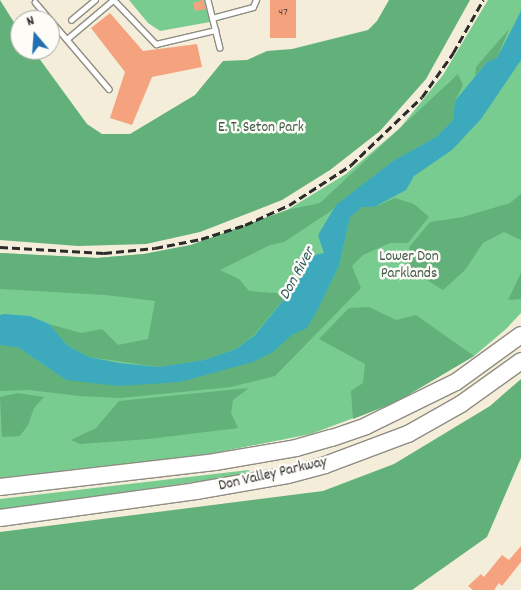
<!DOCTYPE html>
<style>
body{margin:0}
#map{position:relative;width:521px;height:590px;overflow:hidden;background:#f3edd9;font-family:Dekko,sans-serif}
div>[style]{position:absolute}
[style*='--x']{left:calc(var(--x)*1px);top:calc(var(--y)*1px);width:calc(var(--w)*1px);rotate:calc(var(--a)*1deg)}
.green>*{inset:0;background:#78cc90}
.forest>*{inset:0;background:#62b07a}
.water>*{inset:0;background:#3da9bc}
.building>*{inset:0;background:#f5a37f;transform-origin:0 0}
.roads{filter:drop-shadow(1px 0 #8f8c82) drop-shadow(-1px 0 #8f8c82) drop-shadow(0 1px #8f8c82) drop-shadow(0 -1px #8f8c82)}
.lane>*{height:4.5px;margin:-2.25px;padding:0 2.25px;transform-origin:2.25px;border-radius:2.25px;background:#fff}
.highway>*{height:16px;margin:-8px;padding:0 8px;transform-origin:8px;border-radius:8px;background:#fff}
.rail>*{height:2.5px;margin-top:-1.25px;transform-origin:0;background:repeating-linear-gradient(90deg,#2b2b2b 0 8px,transparent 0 12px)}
span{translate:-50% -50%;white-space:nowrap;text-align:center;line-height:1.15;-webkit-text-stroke:5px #fdfcf7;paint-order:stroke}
.number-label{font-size:12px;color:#5e4940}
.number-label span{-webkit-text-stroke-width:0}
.park-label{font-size:15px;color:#425b49}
.street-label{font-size:15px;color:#2b2b2b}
.water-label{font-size:16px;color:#325d65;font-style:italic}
.north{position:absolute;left:10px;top:10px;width:50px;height:50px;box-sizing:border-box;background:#fdfcf7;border:1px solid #a9a8a5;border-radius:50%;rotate:342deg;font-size:14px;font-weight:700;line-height:20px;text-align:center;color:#2b2b2b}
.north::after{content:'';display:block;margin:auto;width:18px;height:22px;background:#1f6fb2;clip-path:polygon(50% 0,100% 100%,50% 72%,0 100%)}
</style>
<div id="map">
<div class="green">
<i style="clip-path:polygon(129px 0,204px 0,210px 22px,160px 31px,148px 23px)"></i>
<i style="clip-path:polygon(evenodd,488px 0,521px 0,521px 313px,506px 329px,474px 356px,396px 402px,311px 434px,204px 455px,0 478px,0 253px,97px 258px,144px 254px,191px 245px,287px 210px,346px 174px,400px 128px,443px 75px,488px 0,452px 79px,406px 139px,381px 149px,437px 96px,452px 79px)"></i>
<i style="clip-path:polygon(249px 470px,250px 473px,237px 476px,0 510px,0 499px)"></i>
</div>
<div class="forest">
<i style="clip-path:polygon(0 0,20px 32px,20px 50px,33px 50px,87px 124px,102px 134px,130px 134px,195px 95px,223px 61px,247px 60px,267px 51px,292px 49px,368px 30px,377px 21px,389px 0,470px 0,426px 79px,380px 131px,330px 170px,282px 200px,200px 232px,146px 244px,78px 246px,0 240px)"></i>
<i style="clip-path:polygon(509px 29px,497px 58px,487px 62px,475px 76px,476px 67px)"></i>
<i style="clip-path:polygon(458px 74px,463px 85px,455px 101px,453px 120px,436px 137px,393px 161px,328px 213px,284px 242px,270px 245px,220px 270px,239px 279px,249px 291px,288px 294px,254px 335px,236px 349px,204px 360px,159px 367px,89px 357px,68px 346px,49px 324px,81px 333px,102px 329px,118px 345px,148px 339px,155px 301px,106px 295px,0 289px,0 253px,97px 258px,144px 254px,191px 245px,287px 210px,320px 203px)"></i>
<i style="clip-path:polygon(521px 194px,521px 240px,504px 232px,483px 243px,465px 270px,443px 290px,422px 277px,405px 263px,410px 246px,430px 222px,463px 217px,510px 203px)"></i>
<i style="clip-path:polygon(395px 198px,414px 204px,429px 217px,408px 243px,390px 243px,363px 255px,352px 266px,361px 288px,275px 376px,231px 387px,120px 398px,79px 396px,29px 390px,0 391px,0 345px,19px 348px,66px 380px,180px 382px,264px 357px,292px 335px,307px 327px,316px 313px,339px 266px,350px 217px,362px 206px,374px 207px)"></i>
<i style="clip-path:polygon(521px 273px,521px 299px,508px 300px)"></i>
<i style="clip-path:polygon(369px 307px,396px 320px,416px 315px,474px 356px,396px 402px,353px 419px,351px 391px,363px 383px,365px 364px,319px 339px,349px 308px)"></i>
<i style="clip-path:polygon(521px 379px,521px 458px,487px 537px,412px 590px,0 590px,0 532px,323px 491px,394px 464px,490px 406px)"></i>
<i style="clip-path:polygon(249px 388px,233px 400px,231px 413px,238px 428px,149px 439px,80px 444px,71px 440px,96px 428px,119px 401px)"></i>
<i style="clip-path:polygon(18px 393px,44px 397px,34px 408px,28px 425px,20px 436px,2px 437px,0 397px)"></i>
</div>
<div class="water">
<i style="clip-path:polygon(521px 11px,521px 60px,481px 119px,452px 150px,414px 176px,406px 190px,374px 207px,362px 207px,350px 217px,339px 266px,316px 313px,307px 328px,292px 335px,273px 352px,253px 362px,180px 382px,119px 386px,66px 380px,19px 348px,0 345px,0 315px,4px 314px,30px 316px,49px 324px,68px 346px,89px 357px,119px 363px,159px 367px,204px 360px,236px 349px,255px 335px,298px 282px,310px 256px,324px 253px,318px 235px,336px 205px,393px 161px,436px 137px,453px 120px,455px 101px,487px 62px,497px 58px)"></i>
</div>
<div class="building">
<i style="clip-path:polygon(203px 0,206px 9px,195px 11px,193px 3px)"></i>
<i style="left:270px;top:0;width:26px;height:38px"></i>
<i style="clip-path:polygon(110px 13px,143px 51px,197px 44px,202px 67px,152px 77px,132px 125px,110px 118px,125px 72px,91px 28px)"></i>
<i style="clip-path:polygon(521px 546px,521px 562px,502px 586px,499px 583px,494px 590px,473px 590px,468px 586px,481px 574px,484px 577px,502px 555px,509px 560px)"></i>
</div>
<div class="roads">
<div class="lane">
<i style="--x:114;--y:0;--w:61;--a:46.3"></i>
<i style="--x:156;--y:44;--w:61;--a:-13.3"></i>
<i style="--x:208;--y:0;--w:49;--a:76"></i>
<i style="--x:35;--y:2;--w:114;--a:49.6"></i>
<i style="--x:212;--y:18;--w:42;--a:-15"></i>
<i style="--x:253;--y:7;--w:8;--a:-67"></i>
<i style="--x:71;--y:20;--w:31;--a:-40"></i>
<i style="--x:67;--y:39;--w:60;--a:-40.3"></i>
</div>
<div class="highway">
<i style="--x:0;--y:487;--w:216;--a:-6.6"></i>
<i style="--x:215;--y:462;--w:82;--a:-9.8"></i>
<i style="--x:296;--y:448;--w:37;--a:-16"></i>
<i style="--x:332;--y:438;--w:36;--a:-19"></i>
<i style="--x:366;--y:426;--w:100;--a:-26.1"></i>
<i style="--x:456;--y:382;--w:80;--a:-35.9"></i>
<i style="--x:0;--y:518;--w:198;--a:-7.8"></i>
<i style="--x:196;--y:491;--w:93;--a:-9.9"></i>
<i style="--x:288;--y:475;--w:38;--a:-15"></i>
<i style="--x:325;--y:465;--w:89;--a:-20.5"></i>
<i style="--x:408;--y:434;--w:61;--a:-29.5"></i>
<i style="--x:461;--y:404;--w:74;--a:-35.6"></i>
</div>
</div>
<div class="rail">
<i style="--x:0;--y:247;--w:104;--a:3.3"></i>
<i style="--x:104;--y:253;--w:51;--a:-5.6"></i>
<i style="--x:155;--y:248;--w:47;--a:-11.1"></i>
<i style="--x:201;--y:239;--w:46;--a:-17.7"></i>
<i style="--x:245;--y:225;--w:48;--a:-24.4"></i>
<i style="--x:289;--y:205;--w:74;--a:-32.8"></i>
<i style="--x:351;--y:165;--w:98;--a:-43.8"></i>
<i style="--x:422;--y:97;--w:54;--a:-54.8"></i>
<i style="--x:453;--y:53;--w:61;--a:-60.5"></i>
</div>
<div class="number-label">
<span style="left:283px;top:13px">47</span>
</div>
<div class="park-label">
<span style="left:261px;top:129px">E. T. Seton Park</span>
<span style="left:409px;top:266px">Lower Don<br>Parklands</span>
</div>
<div class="street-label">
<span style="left:273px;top:475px;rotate:-13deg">Don Valley Parkway</span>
</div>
<div class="water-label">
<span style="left:298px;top:274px;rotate:-61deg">Don River</span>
</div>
<div class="north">N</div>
</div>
